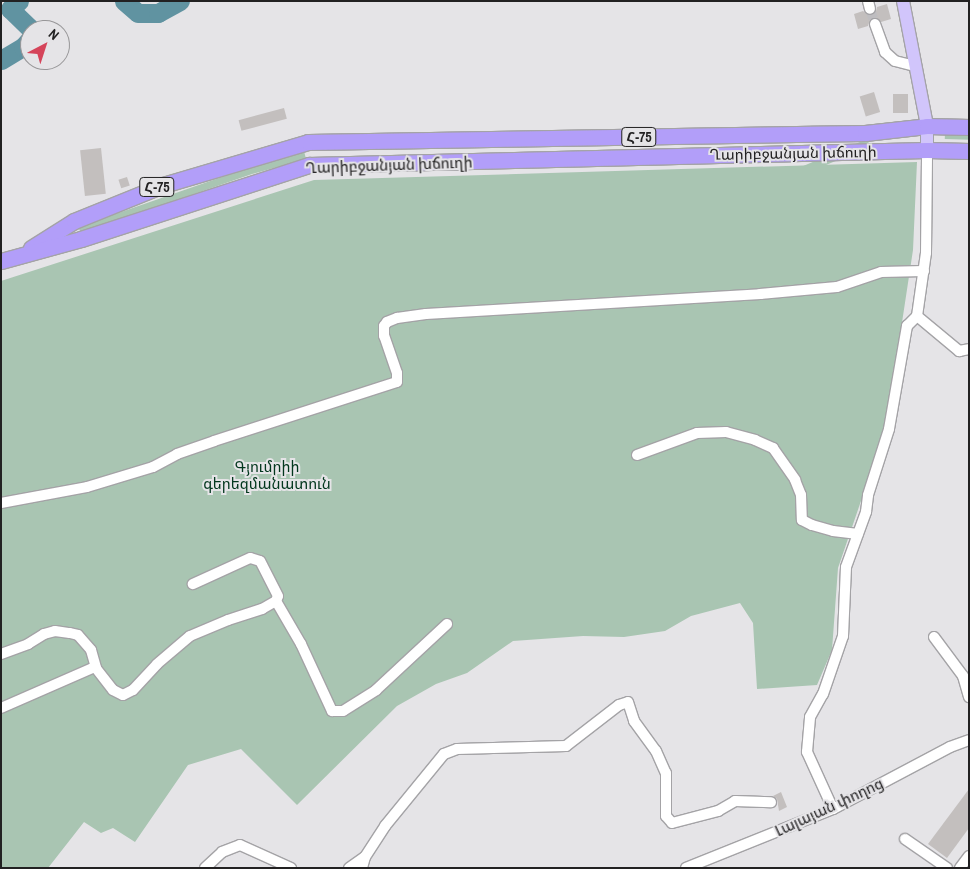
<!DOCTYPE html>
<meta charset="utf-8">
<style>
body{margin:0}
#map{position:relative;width:970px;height:869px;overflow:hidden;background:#e5e4e7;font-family:"Archivo Narrow","Noto Sans Armenian",sans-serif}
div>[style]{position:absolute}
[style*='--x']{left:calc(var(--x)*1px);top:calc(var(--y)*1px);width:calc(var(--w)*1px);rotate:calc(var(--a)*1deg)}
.green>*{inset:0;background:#a9c5b2;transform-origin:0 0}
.river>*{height:19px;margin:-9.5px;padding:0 9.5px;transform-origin:9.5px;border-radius:9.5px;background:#6093a1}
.building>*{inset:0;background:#c3bfbe;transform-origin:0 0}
.minor-tunnel>*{height:10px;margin-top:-5px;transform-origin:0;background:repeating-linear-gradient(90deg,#bebdc0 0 10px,transparent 0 15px)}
.roads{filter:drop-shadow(1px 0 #a4a3a6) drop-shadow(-1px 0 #a4a3a6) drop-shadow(0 1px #a4a3a6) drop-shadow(0 -1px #a4a3a6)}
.minor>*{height:10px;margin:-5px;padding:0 5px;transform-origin:5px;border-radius:5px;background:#fff}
.major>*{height:12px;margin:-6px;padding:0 6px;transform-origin:6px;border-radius:6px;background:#d1c5fb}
.highway>*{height:15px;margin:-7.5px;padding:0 7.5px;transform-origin:7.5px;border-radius:7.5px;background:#b29ef9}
span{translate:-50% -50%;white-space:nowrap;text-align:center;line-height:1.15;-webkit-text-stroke:4px #e5e4e7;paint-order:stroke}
.shield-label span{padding:1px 4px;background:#e5e4e7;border:1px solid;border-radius:4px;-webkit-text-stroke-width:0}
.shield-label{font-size:14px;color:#222122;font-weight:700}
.street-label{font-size:15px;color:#222122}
.park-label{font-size:15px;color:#02371d}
.frame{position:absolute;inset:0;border:2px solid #222122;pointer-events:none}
.north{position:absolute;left:20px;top:20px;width:50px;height:50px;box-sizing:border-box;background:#e5e4e7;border:1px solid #979698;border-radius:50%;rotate:40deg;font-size:14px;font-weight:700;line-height:20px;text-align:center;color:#222122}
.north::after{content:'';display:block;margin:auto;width:18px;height:22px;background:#d5445a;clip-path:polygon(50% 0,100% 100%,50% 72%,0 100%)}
</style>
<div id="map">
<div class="green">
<i style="left:945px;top:132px;width:24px;height:7px;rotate:2deg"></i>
<i style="left:867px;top:139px;width:8px;height:513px;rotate:67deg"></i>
<i style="clip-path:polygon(304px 151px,306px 159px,252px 174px,81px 233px,78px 227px,216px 179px)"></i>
<i style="clip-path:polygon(917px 162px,913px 250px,886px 428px,838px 568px,832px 650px,817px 685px,757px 689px,753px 623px,740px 603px,691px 616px,665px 631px,624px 637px,583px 636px,513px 641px,467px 673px,436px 684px,397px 706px,297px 805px,241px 749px,188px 765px,135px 842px,113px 828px,101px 833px,84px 822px,48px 868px,1px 868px,1px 281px,314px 180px)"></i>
</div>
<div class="river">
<i style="--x:19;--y:1;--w:12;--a:138"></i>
<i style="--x:10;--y:9;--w:30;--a:44"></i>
<i style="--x:124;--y:1;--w:18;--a:41"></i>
<i style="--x:138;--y:13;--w:20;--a:0"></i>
<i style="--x:158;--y:13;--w:25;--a:-29"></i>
<i style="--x:1;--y:60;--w:26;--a:-31"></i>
<i style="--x:23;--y:47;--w:11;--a:-49"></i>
</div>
<div class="building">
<i style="clip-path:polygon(887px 4px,891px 19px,881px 22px,873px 17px,870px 20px,868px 26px,858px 29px,854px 14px,863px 11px,868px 15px,872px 15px,876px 11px,877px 7px)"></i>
<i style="left:874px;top:92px;width:21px;height:15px;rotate:73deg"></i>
<i style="left:893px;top:94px;width:15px;height:19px"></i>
<i style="left:284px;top:108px;width:11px;height:47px;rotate:75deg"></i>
<i style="left:101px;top:148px;width:46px;height:21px;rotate:84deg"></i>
<i style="left:127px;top:177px;width:9px;height:9px;rotate:72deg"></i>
<i style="clip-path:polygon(969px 789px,969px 828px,947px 858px,928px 844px)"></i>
<i style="clip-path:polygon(781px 792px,787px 807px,779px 811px,777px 799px,773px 796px)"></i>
</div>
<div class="minor-tunnel">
<i style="--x:870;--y:9;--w:16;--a:72"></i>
</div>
<div class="roads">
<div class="minor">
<i style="--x:868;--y:1;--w:8;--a:76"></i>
<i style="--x:875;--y:24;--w:30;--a:70"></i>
<i style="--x:885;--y:52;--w:13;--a:42"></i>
<i style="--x:895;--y:61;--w:21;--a:14"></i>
<i style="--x:917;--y:316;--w:55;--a:39.8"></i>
<i style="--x:959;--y:351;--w:10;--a:-11"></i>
<i style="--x:637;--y:455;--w:64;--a:-20.1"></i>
<i style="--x:697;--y:433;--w:29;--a:-2"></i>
<i style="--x:726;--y:432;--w:30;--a:15"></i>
<i style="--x:755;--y:440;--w:20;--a:24"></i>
<i style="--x:773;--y:448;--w:39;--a:55"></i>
<i style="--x:795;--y:480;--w:16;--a:68"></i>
<i style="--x:801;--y:495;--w:25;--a:88"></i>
<i style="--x:802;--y:520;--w:11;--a:27"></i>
<i style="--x:812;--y:525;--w:22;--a:16"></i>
<i style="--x:833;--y:531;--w:25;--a:7"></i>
<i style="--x:1;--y:503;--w:87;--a:-10.5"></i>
<i style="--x:87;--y:487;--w:69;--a:-16.9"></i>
<i style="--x:153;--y:467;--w:27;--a:-28"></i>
<i style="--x:177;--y:454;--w:39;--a:-19"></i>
<i style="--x:214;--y:441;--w:192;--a:-17.9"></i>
<i style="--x:397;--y:382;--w:9;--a:-90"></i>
<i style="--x:397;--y:373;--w:39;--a:-109"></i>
<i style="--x:384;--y:336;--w:10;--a:-90"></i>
<i style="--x:384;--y:326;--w:5;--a:-53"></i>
<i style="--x:387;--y:322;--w:11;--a:-22"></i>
<i style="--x:397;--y:318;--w:29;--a:-8"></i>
<i style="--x:426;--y:314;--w:335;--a:-3.4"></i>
<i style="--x:760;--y:294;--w:77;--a:-5.2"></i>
<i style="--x:837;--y:287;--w:46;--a:-18.8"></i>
<i style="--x:881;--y:272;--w:43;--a:-1.3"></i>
<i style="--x:276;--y:601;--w:50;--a:59.8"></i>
<i style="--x:301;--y:644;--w:74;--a:65.2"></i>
<i style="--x:332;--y:711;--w:11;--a:0"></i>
<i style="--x:343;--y:711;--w:39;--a:-32"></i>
<i style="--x:376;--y:690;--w:97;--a:-42.9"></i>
<i style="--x:934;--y:637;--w:49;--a:53.4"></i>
<i style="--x:963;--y:676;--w:22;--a:74"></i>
<i style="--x:1;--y:654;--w:29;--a:-20"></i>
<i style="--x:28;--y:644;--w:19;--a:-32"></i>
<i style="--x:44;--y:634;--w:11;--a:-15"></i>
<i style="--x:55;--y:631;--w:15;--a:8"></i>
<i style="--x:70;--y:633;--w:8;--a:14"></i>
<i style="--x:78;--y:635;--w:20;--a:49"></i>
<i style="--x:91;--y:650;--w:19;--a:74"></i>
<i style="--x:1;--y:708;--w:103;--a:-23.6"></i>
<i style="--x:95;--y:667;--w:29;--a:52"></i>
<i style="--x:113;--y:690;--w:11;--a:27"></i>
<i style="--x:123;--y:695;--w:11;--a:-27"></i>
<i style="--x:133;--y:690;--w:35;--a:-47"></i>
<i style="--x:157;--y:664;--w:43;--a:-40.3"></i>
<i style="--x:190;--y:636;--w:41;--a:-22.8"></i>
<i style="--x:228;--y:620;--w:36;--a:-18"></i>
<i style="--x:262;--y:609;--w:16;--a:-30"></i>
<i style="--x:276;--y:601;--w:5;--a:-68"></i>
<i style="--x:278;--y:596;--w:39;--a:-117"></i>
<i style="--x:260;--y:561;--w:10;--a:-163"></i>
<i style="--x:250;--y:558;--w:63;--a:155.5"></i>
<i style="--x:833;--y:809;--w:63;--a:-114.5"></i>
<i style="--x:807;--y:752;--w:35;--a:-85"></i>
<i style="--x:810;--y:717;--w:26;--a:-61"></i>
<i style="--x:823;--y:694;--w:61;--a:-71"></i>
<i style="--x:843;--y:636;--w:69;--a:-87.5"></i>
<i style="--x:846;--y:567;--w:59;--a:-70"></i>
<i style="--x:866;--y:512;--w:17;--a:-83"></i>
<i style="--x:868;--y:495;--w:69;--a:-72.3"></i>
<i style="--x:889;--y:429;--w:105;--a:-80.1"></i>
<i style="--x:907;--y:326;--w:14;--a:-45"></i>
<i style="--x:917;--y:316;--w:64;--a:-81.9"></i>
<i style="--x:926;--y:253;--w:103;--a:-89.4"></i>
<i style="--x:905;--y:839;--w:51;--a:34.6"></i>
<i style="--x:205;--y:868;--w:23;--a:-43"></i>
<i style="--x:222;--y:852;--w:19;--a:-21"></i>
<i style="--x:240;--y:845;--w:56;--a:24.3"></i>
<i style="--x:349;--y:868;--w:19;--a:-35"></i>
<i style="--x:362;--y:868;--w:11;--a:-75"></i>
<i style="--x:365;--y:857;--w:37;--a:-57"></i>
<i style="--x:385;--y:826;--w:93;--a:-50.7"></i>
<i style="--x:444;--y:754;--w:14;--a:-21"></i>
<i style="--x:457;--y:749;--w:109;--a:-1.6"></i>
<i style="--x:566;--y:746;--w:67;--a:-37.7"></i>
<i style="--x:619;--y:705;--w:9;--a:-18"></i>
<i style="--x:628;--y:702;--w:20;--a:72"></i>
<i style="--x:634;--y:721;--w:37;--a:54"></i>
<i style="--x:656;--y:751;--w:24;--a:66"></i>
<i style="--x:666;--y:773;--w:43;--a:90"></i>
<i style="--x:666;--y:816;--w:9;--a:49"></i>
<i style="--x:672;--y:823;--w:48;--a:-14.6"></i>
<i style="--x:718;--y:811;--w:20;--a:-30"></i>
<i style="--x:735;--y:801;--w:36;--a:2"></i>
<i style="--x:686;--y:868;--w:158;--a:-21.9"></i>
<i style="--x:833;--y:809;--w:132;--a:-27.9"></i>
<i style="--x:950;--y:747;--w:20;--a:-20"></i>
<i style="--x:960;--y:868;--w:15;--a:-53"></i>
</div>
<div class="major">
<i style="--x:903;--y:1;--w:127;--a:79.1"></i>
<i style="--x:927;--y:126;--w:24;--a:90"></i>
</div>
<div class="highway">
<i style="--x:31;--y:248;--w:51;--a:-32.1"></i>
<i style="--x:74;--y:221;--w:96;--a:-22"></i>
<i style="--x:163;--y:185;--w:151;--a:-16.5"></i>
<i style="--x:308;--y:142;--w:557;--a:-0.93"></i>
<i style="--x:865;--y:133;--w:62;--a:-6.4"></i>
<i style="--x:927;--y:126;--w:42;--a:1.4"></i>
<i style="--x:1;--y:261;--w:83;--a:-15.4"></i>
<i style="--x:81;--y:239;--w:240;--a:-18"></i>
<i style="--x:309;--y:165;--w:618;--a:-1.39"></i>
<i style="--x:927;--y:150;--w:42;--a:1.4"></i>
</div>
</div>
<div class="shield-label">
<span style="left:639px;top:137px">Հ-75</span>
<span style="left:157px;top:187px">Հ-75</span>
</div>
<div class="street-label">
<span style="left:793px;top:153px;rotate:-1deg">Ղարիբջանյան խճուղի</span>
<span style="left:389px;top:165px;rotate:-2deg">Ղարիբջանյան խճուղի</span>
<span style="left:829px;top:807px;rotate:-25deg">Լալայան փողոց</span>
</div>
<div class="park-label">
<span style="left:267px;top:475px">Գյումրիի<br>գերեզմանատուն</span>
</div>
<div class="frame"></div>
<div class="north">N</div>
</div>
